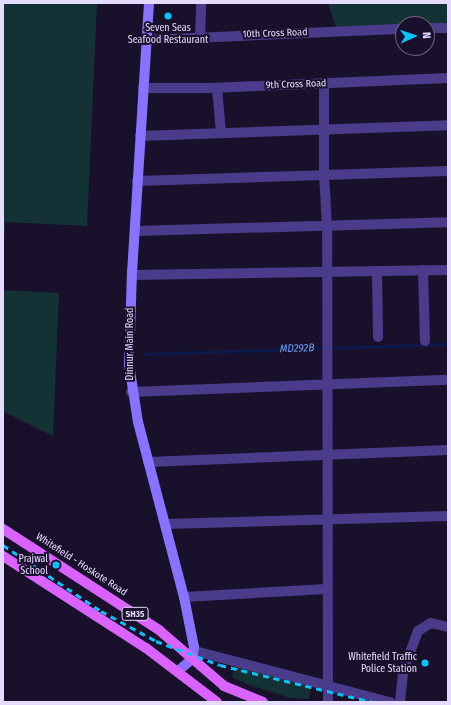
<!DOCTYPE html>
<style>
body{margin:0}
#map{position:relative;width:451px;height:705px;overflow:hidden;background:#19112b;font-family:"Fira Sans Condensed",sans-serif}
div>[style]{position:absolute}
[style*='--x']{left:calc(var(--x)*1px);top:calc(var(--y)*1px);width:calc(var(--w)*1px);rotate:calc(var(--a)*1deg)}
.green>*{inset:0;background:#143235}
.stream>*{height:3px;margin:-1.5px;padding:0 1.5px;transform-origin:1.5px;border-radius:1.5px;background:#0b194b}
.street>*{height:10px;margin:-5px;padding:0 5px;transform-origin:5px;border-radius:5px;background:#4a3c8a}
.secondary>*{height:10px;margin:-5px;padding:0 5px;transform-origin:5px;border-radius:5px;background:#8972ff}
.primary>*{height:10px;margin:-5px;padding:0 5px;transform-origin:5px;border-radius:5px;background:#da62ff}
.rail>*{height:3px;margin-top:-1.5px;transform-origin:0;background:repeating-linear-gradient(90deg,#07c4ff 0 6px,transparent 0 11px)}
.dots>*{width:11px;height:11px;translate:-50% -50%;box-sizing:border-box;border:2px solid #19112b;border-radius:50%}
span{translate:-50% -50%;white-space:nowrap;text-align:center;line-height:1.15;-webkit-text-stroke:4px #19112b;paint-order:stroke}
.shield-label span{padding:1px 3px;background:#19112b;border:1px solid;border-radius:3px;-webkit-text-stroke-width:0}
.shield-label{font-size:9px;color:#e4dbff;font-weight:700}
.poi-label{font-size:10px;color:#e4dbff}
.right{translate:-100% -50%;text-align:right}
.street-label{font-size:10px;color:#e4dbff}
.water-label{font-size:11px;color:#69a5ff;font-style:italic}
.frame{position:absolute;inset:0;border:4px solid #e4dbff;pointer-events:none}
.north{position:absolute;left:395px;top:16px;width:40px;height:40px;box-sizing:border-box;background:#19112b;border:1px solid #6a6280;border-radius:50%;rotate:87deg;font-size:11px;font-weight:700;line-height:16px;text-align:center;color:#e4dbff}
.north::after{content:'';display:block;margin:auto;width:14px;height:18px;background:#07c4ff;clip-path:polygon(50% 0,100% 100%,50% 72%,0 100%)}
</style>
<div id="map">
<div class="green">
<i style="clip-path:polygon(3px 3px,97px 3px,87px 226px,5px 222px,3px 271px)"></i>
<i style="clip-path:polygon(328px 3px,448px 3px,448px 23px,336px 27px)"></i>
<i style="clip-path:polygon(3px 290px,59px 293px,53px 436px,3px 411px)"></i>
<i style="clip-path:polygon(236px 666px,311px 686px,309px 699px,290px 698px,247px 684px,232px 677px)"></i>
</div>
<div class="stream">
<i style="--x:146;--y:354;--w:302;--a:-1.9"></i>
</div>
<div class="street">
<i style="--x:427;--y:28;--w:21;--a:0"></i>
<i style="--x:200;--y:38;--w:35;--a:-88"></i>
<i style="--x:147;--y:40;--w:256;--a:-2.5"></i>
<i style="--x:143;--y:88;--w:68;--a:0"></i>
<i style="--x:211;--y:88;--w:237;--a:-2.4"></i>
<i style="--x:217;--y:88;--w:45;--a:84.9"></i>
<i style="--x:140;--y:136;--w:308;--a:-2"></i>
<i style="--x:137;--y:181;--w:187;--a:-1.8"></i>
<i style="--x:324;--y:175;--w:91;--a:-90"></i>
<i style="--x:135;--y:231;--w:313;--a:-1.6"></i>
<i style="--x:423;--y:270;--w:71;--a:88.4"></i>
<i style="--x:377;--y:271;--w:66;--a:89.1"></i>
<i style="--x:132;--y:275;--w:316;--a:-0.9"></i>
<i style="--x:131;--y:392;--w:317;--a:-2.2"></i>
<i style="--x:148;--y:462;--w:300;--a:-2.3"></i>
<i style="--x:165;--y:524;--w:283;--a:-1.6"></i>
<i style="--x:184;--y:597;--w:143;--a:-3.2"></i>
<i style="--x:195;--y:651;--w:202;--a:14.7"></i>
<i style="--x:328;--y:702;--w:477;--a:-90.1"></i>
<i style="--x:327;--y:225;--w:50;--a:-93.4"></i>
<i style="--x:324;--y:175;--w:124;--a:-1.8"></i>
<i style="--x:400;--y:702;--w:31;--a:-84"></i>
<i style="--x:403;--y:671;--w:43;--a:-69.4"></i>
<i style="--x:418;--y:631;--w:15;--a:-32"></i>
<i style="--x:431;--y:623;--w:17;--a:13"></i>
</div>
<div class="secondary">
<i style="--x:149;--y:3;--w:269;--a:93.6"></i>
<i style="--x:132;--y:271;--w:93;--a:91.8"></i>
<i style="--x:129;--y:364;--w:59;--a:81.2"></i>
<i style="--x:138;--y:422;--w:181;--a:75.3"></i>
<i style="--x:184;--y:597;--w:51;--a:78.7"></i>
<i style="--x:194;--y:647;--w:12;--a:99"></i>
<i style="--x:192;--y:659;--w:18;--a:139"></i>
</div>
<div class="primary">
<i style="--x:3;--y:529;--w:186;--a:32.9"></i>
<i style="--x:159;--y:630;--w:86;--a:40.7"></i>
<i style="--x:224;--y:686;--w:42;--a:22.3"></i>
<i style="--x:3;--y:556;--w:170;--a:32.8"></i>
<i style="--x:146;--y:648;--w:89;--a:37.3"></i>
</div>
<div class="rail">
<i style="--x:3;--y:545;--w:118;--a:34"></i>
<i style="--x:101;--y:611;--w:63;--a:28.6"></i>
<i style="--x:156;--y:641;--w:68;--a:20.6"></i>
<i style="--x:220;--y:665;--w:157;--a:13.6"></i>
</div>
<div class="dots">
<i style="left:168px;top:16px;background:#07c4ff"></i>
<i style="left:56px;top:565px;background:#07c4ff"></i>
<i style="left:425px;top:663px;background:#07c4ff"></i>
</div>
<div class="shield-label">
<span style="left:135px;top:614px">SH35</span>
</div>
<div class="poi-label">
<span style="left:168px;top:34px">Seven Seas<br>Seafood Restaurant</span>
<span class="right" style="left:48px;top:565px">Prajwal<br>School</span>
<span class="right" style="left:417px;top:663px">Whitefield Traffic<br>Police Station</span>
</div>
<div class="street-label">
<span style="left:275px;top:34px;rotate:-2deg">10th Cross Road</span>
<span style="left:296px;top:85px;rotate:-2deg">9th Cross Road</span>
<span style="left:131px;top:344px;rotate:-90deg">Dinnur Main Road</span>
<span style="left:81px;top:565px;rotate:33deg">Whitefield - Hoskote Road</span>
</div>
<div class="water-label">
<span style="left:297px;top:349px;rotate:-2deg">MD292B</span>
</div>
<div class="frame"></div>
<div class="north">N</div>
</div>
